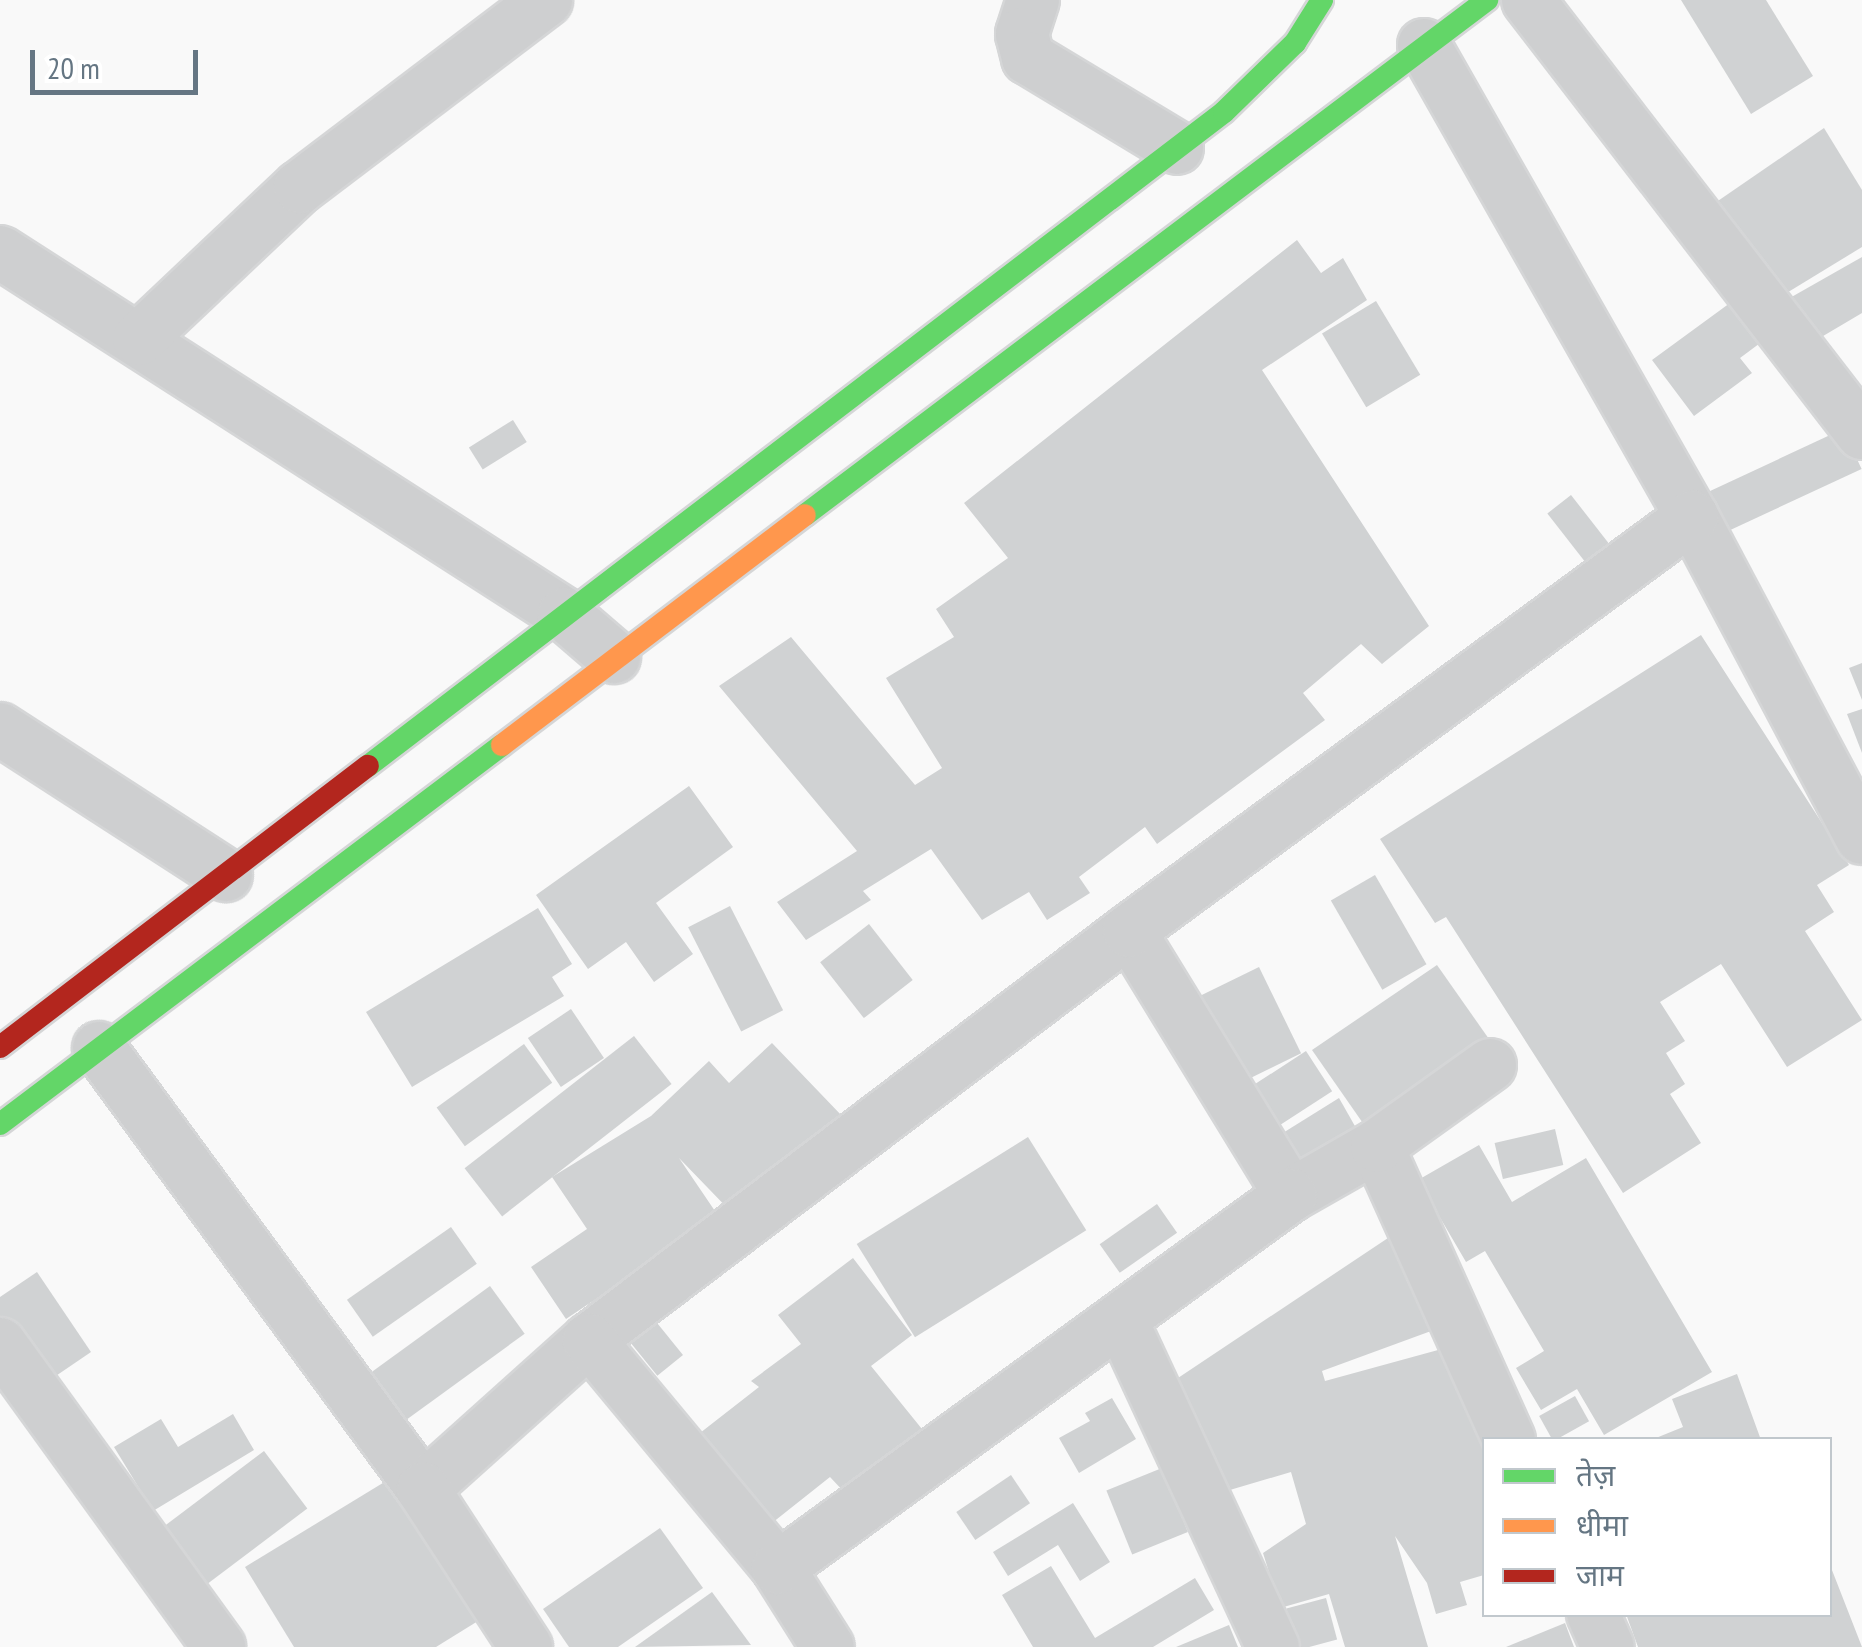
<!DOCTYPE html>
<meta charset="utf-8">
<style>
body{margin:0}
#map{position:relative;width:1862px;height:1647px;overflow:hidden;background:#f9f9f9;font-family:"PT Sans Narrow","Noto Sans Devanagari",sans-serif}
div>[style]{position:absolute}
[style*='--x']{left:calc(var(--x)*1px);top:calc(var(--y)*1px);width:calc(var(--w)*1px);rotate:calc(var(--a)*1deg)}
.building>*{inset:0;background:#d0d2d3;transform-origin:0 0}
.roads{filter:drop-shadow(2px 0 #d5d6d7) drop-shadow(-2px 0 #d5d6d7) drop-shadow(0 2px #d5d6d7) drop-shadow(0 -2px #d5d6d7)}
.street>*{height:52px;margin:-26px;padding:0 26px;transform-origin:26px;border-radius:26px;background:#cecfd0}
.fast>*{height:22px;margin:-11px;padding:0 11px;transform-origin:11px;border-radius:11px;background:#63d668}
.slow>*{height:22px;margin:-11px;padding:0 11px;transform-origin:11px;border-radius:11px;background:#ff974d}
.jam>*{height:22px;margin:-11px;padding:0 11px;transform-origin:11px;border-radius:11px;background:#b3261e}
span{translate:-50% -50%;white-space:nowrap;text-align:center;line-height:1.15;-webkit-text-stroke:10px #fff;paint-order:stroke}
.legend{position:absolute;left:1482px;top:1437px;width:350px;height:180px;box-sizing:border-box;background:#fff;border:2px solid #c1c8cd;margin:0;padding:12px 18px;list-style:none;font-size:30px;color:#657683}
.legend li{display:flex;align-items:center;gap:20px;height:50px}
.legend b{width:50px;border:2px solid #c1c8cd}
.scale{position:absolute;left:30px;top:50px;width:168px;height:45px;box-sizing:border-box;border:5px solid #657683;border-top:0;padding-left:12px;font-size:30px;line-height:35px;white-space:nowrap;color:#657683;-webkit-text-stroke:8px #fff;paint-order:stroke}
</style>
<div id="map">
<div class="building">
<i style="clip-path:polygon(1681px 0,1766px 0,1813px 76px,1751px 114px)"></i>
<i style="clip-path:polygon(1824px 128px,1862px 190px,1862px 247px,1772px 302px,1712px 205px)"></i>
<i style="clip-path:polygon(1297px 240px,1321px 273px,1343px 258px,1367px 300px,1262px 370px,1429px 626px,1382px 664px,1361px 644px,1303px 693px,1325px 720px,1157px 844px,1145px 827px,1079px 877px,1090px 893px,1047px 920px,1029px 892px,982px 920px,931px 849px,863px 891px,871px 900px,806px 940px,777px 902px,857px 851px,719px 686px,791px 637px,915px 785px,942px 768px,886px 678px,954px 637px,936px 609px,1008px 558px,964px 503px)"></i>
<i style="clip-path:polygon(1862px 257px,1862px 313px,1813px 342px,1788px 299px)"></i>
<i style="clip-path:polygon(1745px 292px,1775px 332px,1740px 358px,1752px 373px,1694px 416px,1652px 360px)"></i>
<i style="left:1376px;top:301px;width:86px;height:63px;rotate:59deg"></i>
<i style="left:513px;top:420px;width:26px;height:52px;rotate:58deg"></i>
<i style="left:1843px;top:429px;width:44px;height:149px;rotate:65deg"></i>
<i style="left:1571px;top:495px;width:77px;height:30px;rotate:52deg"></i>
<i style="clip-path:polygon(1701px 635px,1849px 865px,1817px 885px,1834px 912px,1805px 931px,1862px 1020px,1787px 1067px,1721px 964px,1660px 1002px,1685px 1041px,1666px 1053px,1685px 1084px,1670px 1094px,1701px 1143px,1623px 1193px,1446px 917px,1435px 923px,1380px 839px)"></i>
<i style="clip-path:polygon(1862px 663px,1862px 700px,1849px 668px)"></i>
<i style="clip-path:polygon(1862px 709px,1862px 753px,1847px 714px)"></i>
<i style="clip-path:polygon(689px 786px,733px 847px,656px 903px,693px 954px,654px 982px,626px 942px,588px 969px,536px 895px)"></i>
<i style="left:1375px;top:875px;width:103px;height:51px;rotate:60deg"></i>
<i style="left:730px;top:906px;width:117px;height:47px;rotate:63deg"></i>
<i style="clip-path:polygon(538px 908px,572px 964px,552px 977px,564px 996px,412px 1087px,366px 1012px)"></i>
<i style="left:869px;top:924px;width:71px;height:62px;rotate:52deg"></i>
<i style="clip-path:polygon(1437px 965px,1496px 1049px,1383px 1152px,1312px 1050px)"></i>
<i style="left:1259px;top:967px;width:96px;height:83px;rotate:64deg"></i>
<i style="left:571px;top:1009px;width:59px;height:52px;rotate:56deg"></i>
<i style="left:634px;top:1036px;width:61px;height:215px;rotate:52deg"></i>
<i style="clip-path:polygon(772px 1043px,843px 1117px,736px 1217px,679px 1158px,719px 1217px,566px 1319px,531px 1267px,587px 1229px,552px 1177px,651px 1116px,709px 1061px,729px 1083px)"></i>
<i style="left:524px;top:1044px;width:48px;height:108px;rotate:54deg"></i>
<i style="left:1306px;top:1051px;width:48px;height:81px;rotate:57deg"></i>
<i style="clip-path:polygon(1339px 1098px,1364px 1142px,1295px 1177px,1270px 1141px)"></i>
<i style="left:1555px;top:1129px;width:37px;height:62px;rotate:77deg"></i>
<i style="left:1028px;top:1137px;width:110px;height:202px;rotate:58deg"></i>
<i style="clip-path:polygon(1479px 1145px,1512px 1202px,1586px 1158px,1712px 1372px,1604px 1435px,1577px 1389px,1541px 1410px,1516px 1368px,1544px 1351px,1485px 1251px,1466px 1262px,1418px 1180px)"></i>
<i style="left:1157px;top:1204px;width:35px;height:70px;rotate:55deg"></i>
<i style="left:451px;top:1227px;width:45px;height:127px;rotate:55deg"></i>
<i style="clip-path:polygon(1400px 1230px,1442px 1327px,1322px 1371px,1325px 1381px,1449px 1347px,1484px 1440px,1484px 1575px,1460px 1582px,1467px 1605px,1436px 1614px,1427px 1583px,1395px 1536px,1428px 1647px,1345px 1647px,1329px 1594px,1280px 1608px,1263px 1553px,1306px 1524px,1291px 1472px,1213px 1495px,1178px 1378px)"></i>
<i style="clip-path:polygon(853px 1258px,912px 1335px,871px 1366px,926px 1434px,845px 1493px,830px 1477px,772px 1523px,700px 1433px,759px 1387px,751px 1381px,801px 1344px,778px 1315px)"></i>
<i style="clip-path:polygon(37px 1272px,91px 1352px,44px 1384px,0 1318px,0 1297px)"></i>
<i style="left:490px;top:1286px;width:59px;height:170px;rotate:54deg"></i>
<i style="left:649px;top:1313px;width:54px;height:33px;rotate:51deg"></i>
<i style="clip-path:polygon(1737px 1374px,1761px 1440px,1651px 1440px,1683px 1427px,1672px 1399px)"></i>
<i style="left:1575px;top:1396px;width:29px;height:41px;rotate:61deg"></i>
<i style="clip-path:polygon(1112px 1398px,1136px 1439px,1079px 1473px,1059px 1438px,1090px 1421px,1085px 1413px)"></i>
<i style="clip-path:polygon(233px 1414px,254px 1450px,153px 1511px,114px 1447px,161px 1419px,178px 1447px)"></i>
<i style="left:264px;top:1451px;width:72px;height:132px;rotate:53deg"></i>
<i style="left:1162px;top:1468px;width:69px;height:60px;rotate:68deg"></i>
<i style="left:1011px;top:1475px;width:34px;height:66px;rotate:56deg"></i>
<i style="clip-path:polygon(391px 1478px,478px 1621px,436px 1647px,294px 1647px,245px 1567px)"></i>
<i style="clip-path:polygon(1073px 1503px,1110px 1562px,1080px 1581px,1058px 1545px,1008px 1576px,993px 1552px)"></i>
<i style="clip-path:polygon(660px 1528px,703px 1588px,618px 1647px,569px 1647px,543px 1609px)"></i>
<i style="clip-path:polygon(1830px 1565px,1862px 1647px,1638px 1647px,1626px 1614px,1830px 1614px)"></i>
<i style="clip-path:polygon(1051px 1566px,1095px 1638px,1195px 1578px,1214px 1610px,1153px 1647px,1033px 1647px,1002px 1595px)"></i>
<i style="clip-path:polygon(712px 1592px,751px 1645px,635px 1647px)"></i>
<i style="left:1326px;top:1598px;width:43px;height:41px;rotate:75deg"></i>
<i style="clip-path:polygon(1565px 1623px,1574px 1647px,1506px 1647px)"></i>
<i style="clip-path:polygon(1229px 1625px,1238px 1647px,1176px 1647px)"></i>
</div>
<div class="roads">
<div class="street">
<i style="--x:1033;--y:0;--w:36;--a:108"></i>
<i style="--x:1022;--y:34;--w:25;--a:76"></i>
<i style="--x:1028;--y:58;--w:174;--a:31.1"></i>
<i style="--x:1528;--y:0;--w:547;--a:52.35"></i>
<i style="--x:1424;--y:45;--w:543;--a:60.41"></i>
<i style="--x:1692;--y:517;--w:363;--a:62.1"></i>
<i style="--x:0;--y:252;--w:670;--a:32.69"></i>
<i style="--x:564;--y:614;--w:66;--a:40.7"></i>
<i style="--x:139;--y:339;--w:221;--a:-43.4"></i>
<i style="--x:300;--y:187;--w:309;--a:-37.2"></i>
<i style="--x:0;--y:729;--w:269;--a:32.9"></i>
<i style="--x:1129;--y:931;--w:310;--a:58.5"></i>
<i style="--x:1291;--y:1195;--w:99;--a:-29.7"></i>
<i style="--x:1377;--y:1146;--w:322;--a:65.8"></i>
<i style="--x:99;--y:1048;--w:547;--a:53.7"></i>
<i style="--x:423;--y:1489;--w:223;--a:-41.9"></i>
<i style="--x:589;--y:1340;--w:677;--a:-37.14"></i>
<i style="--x:1129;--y:931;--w:699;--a:-36.33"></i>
<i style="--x:1377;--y:1146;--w:139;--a:-35.6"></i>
<i style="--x:1121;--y:1320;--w:361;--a:65.1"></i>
<i style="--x:589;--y:1340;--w:296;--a:50.3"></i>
<i style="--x:778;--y:1568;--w:93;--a:57.7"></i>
<i style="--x:0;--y:1344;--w:374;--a:54.1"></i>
<i style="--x:423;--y:1489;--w:189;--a:56.9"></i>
<i style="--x:778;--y:1568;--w:634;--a:-36.02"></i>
<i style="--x:1593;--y:1614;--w:36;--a:66"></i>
</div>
<div class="fast">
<i style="--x:805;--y:515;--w:855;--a:-37.06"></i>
<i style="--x:368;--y:766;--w:1077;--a:-37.38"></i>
<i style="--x:1224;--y:112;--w:99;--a:-44.2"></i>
<i style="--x:1295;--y:43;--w:51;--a:-57.9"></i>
<i style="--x:0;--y:1124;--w:629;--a:-37.05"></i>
</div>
<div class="slow">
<i style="--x:502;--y:745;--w:380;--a:-37.2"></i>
</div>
<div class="jam">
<i style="--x:0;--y:1047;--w:463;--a:-37.4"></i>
</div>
</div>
<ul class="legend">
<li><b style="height:12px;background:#63d668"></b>तेज़</li>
<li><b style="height:12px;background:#ff974d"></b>धीमा</li>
<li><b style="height:12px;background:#b3261e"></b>जाम</li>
</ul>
<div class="scale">20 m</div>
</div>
